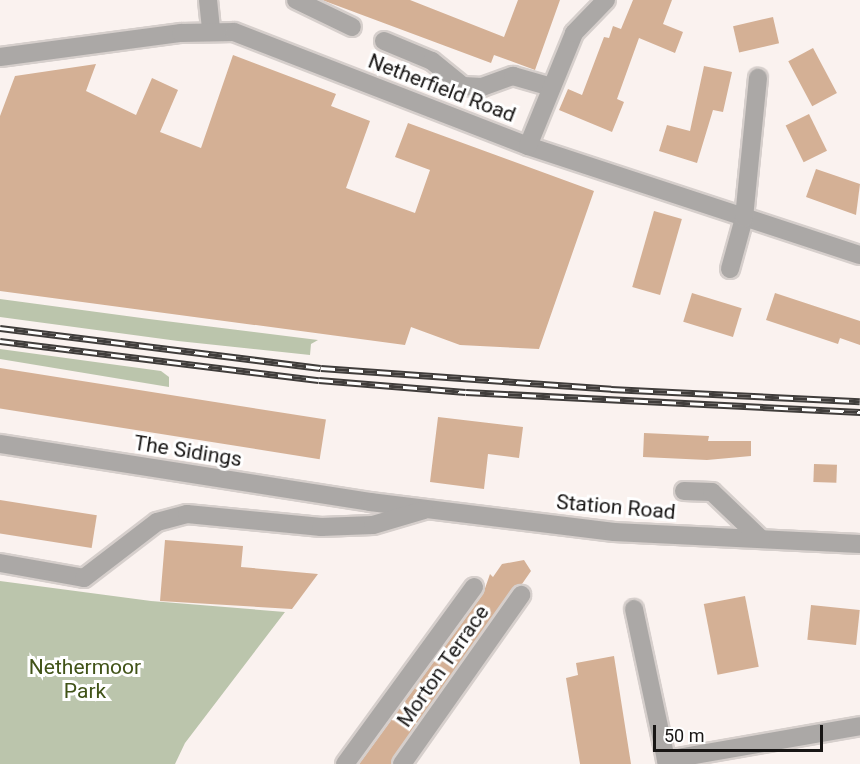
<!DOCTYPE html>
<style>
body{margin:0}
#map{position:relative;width:860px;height:764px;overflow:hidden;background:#faf2ef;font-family:Roboto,sans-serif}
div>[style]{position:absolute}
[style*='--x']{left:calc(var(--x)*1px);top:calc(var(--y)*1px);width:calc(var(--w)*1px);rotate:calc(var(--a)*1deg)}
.green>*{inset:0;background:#bbc5ac}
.building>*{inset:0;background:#d4b095;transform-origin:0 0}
.roads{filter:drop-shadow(2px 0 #d6cfcc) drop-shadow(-2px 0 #d6cfcc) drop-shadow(0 2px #d6cfcc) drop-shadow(0 -2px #d6cfcc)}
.minor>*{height:18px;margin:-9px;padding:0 9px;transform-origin:9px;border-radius:9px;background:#aba8a6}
.rail>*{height:7px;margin-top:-3.5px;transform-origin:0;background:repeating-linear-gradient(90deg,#fff 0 14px,#403d3b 0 28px);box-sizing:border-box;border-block:2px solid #403d3b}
span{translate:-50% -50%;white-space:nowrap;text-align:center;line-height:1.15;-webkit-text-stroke:6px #fff;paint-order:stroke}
.street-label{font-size:21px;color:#181615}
.park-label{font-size:21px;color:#415318}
.scale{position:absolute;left:653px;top:725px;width:170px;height:27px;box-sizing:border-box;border:3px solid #181615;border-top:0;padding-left:8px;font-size:18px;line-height:21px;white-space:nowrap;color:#181615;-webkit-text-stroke:4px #fff;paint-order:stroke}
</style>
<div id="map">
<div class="green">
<i style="clip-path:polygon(0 299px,149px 319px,318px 340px,311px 344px,310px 355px,178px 341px,0 317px)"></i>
<i style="clip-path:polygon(0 349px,161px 371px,169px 377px,169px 387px,0 359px)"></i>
<i style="clip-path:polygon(0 581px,151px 601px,285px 612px,185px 743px,175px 764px,0 764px)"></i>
</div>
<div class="building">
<i style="clip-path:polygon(322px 0,410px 0,504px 37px,518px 0,560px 0,535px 70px,494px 55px,491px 63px)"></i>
<i style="clip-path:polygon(633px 0,672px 0,663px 24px,683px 32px,675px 53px,639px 38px,617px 99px,624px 102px,612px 132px,559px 110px,568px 89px,582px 95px,604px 37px,609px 38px,613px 26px,621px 29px)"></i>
<i style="left:773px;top:17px;width:27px;height:41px;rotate:77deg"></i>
<i style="left:813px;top:48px;width:51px;height:28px;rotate:62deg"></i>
<i style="clip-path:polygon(233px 55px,336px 94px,331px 106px,370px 121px,346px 188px,415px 213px,430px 170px,395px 157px,408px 123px,594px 191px,539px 349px,460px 345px,411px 327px,405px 345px,0 291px,0 116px,15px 76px,96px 64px,86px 91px,136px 115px,152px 78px,178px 90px,160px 132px,201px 148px)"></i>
<i style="clip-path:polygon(704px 66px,732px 72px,723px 112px,713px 110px,697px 163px,659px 151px,667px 125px,690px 131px)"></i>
<i style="left:809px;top:114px;width:41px;height:26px;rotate:64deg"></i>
<i style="clip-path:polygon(816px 169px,860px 184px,856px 215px,806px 197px)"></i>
<i style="left:654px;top:211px;width:29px;height:79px;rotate:16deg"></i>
<i style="left:692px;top:293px;width:52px;height:30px;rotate:17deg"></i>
<i style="clip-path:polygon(775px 293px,860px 321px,860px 345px,840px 338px,838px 344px,766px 320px)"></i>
<i style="left:0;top:368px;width:330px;height:40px;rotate:9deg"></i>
<i style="clip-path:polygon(438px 417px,523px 427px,519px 458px,488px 454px,484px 489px,430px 482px)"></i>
<i style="clip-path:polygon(644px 433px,709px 436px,708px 441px,751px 441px,751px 456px,707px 460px,643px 457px)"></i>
<i style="left:814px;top:464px;width:23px;height:18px;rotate:2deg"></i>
<i style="left:0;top:500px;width:98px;height:33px;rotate:9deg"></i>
<i style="clip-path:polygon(165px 540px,243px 546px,241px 567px,318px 574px,292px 609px,160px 601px)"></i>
<i style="clip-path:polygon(524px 560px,531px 571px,522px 584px,512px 589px,391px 764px,359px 764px,483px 594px,490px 574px,493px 577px,502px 564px)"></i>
<i style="left:745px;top:596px;width:72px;height:42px;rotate:79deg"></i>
<i style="left:811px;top:605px;width:49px;height:35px;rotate:6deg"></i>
<i style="clip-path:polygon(614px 656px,631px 764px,580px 764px,566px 678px,578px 675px,576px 663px)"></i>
</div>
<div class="roads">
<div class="minor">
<i style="--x:208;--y:0;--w:31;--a:84"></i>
<i style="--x:296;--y:0;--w:62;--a:25.7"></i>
<i style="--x:384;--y:41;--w:52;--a:22.6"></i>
<i style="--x:432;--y:61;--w:40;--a:39"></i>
<i style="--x:463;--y:86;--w:19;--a:3"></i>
<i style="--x:482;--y:87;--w:33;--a:-20"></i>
<i style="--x:513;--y:76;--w:40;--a:16"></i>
<i style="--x:0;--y:57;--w:183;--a:-7.6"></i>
<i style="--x:181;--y:33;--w:53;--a:-1.1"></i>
<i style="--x:234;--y:32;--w:315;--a:21.2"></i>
<i style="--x:528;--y:146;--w:349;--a:18.2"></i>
<i style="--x:528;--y:146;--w:122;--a:-67.8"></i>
<i style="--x:574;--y:33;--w:46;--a:-45.9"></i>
<i style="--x:730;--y:269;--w:53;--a:-74.6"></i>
<i style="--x:744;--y:218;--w:141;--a:-84.3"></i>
<i style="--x:0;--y:444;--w:375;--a:8.9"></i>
<i style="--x:370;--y:502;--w:246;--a:7"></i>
<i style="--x:614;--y:532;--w:246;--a:2.8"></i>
<i style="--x:684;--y:491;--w:28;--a:2"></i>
<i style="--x:712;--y:492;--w:68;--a:43.8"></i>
<i style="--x:0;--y:563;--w:85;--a:10.1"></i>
<i style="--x:84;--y:578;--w:92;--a:-37.5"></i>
<i style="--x:157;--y:522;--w:31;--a:-15"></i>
<i style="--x:187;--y:514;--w:135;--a:5.5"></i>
<i style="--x:321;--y:527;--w:52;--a:-2.2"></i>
<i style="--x:373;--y:525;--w:53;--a:-16.4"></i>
<i style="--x:634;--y:609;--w:158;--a:78"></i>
<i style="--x:666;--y:760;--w:197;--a:-9.9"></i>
<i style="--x:345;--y:764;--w:219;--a:-53.9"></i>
<i style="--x:402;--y:764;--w:207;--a:-54.8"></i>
</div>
</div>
<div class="rail">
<i style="--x:0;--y:328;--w:323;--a:7.1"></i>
<i style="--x:321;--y:368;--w:291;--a:4.1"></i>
<i style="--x:611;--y:389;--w:249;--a:2.8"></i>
<i style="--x:0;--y:341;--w:321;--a:7"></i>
<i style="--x:319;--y:380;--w:147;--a:4.7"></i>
<i style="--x:466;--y:392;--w:395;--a:2.9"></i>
</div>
<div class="street-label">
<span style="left:442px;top:88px;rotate:21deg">Netherfield Road</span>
<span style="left:188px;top:451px;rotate:9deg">The Sidings</span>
<span style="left:616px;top:507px;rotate:5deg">Station Road</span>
<span style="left:443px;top:666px;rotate:-55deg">Morton Terrace</span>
</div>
<div class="park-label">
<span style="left:85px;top:679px">Nethermoor<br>Park</span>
</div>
<div class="scale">50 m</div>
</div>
